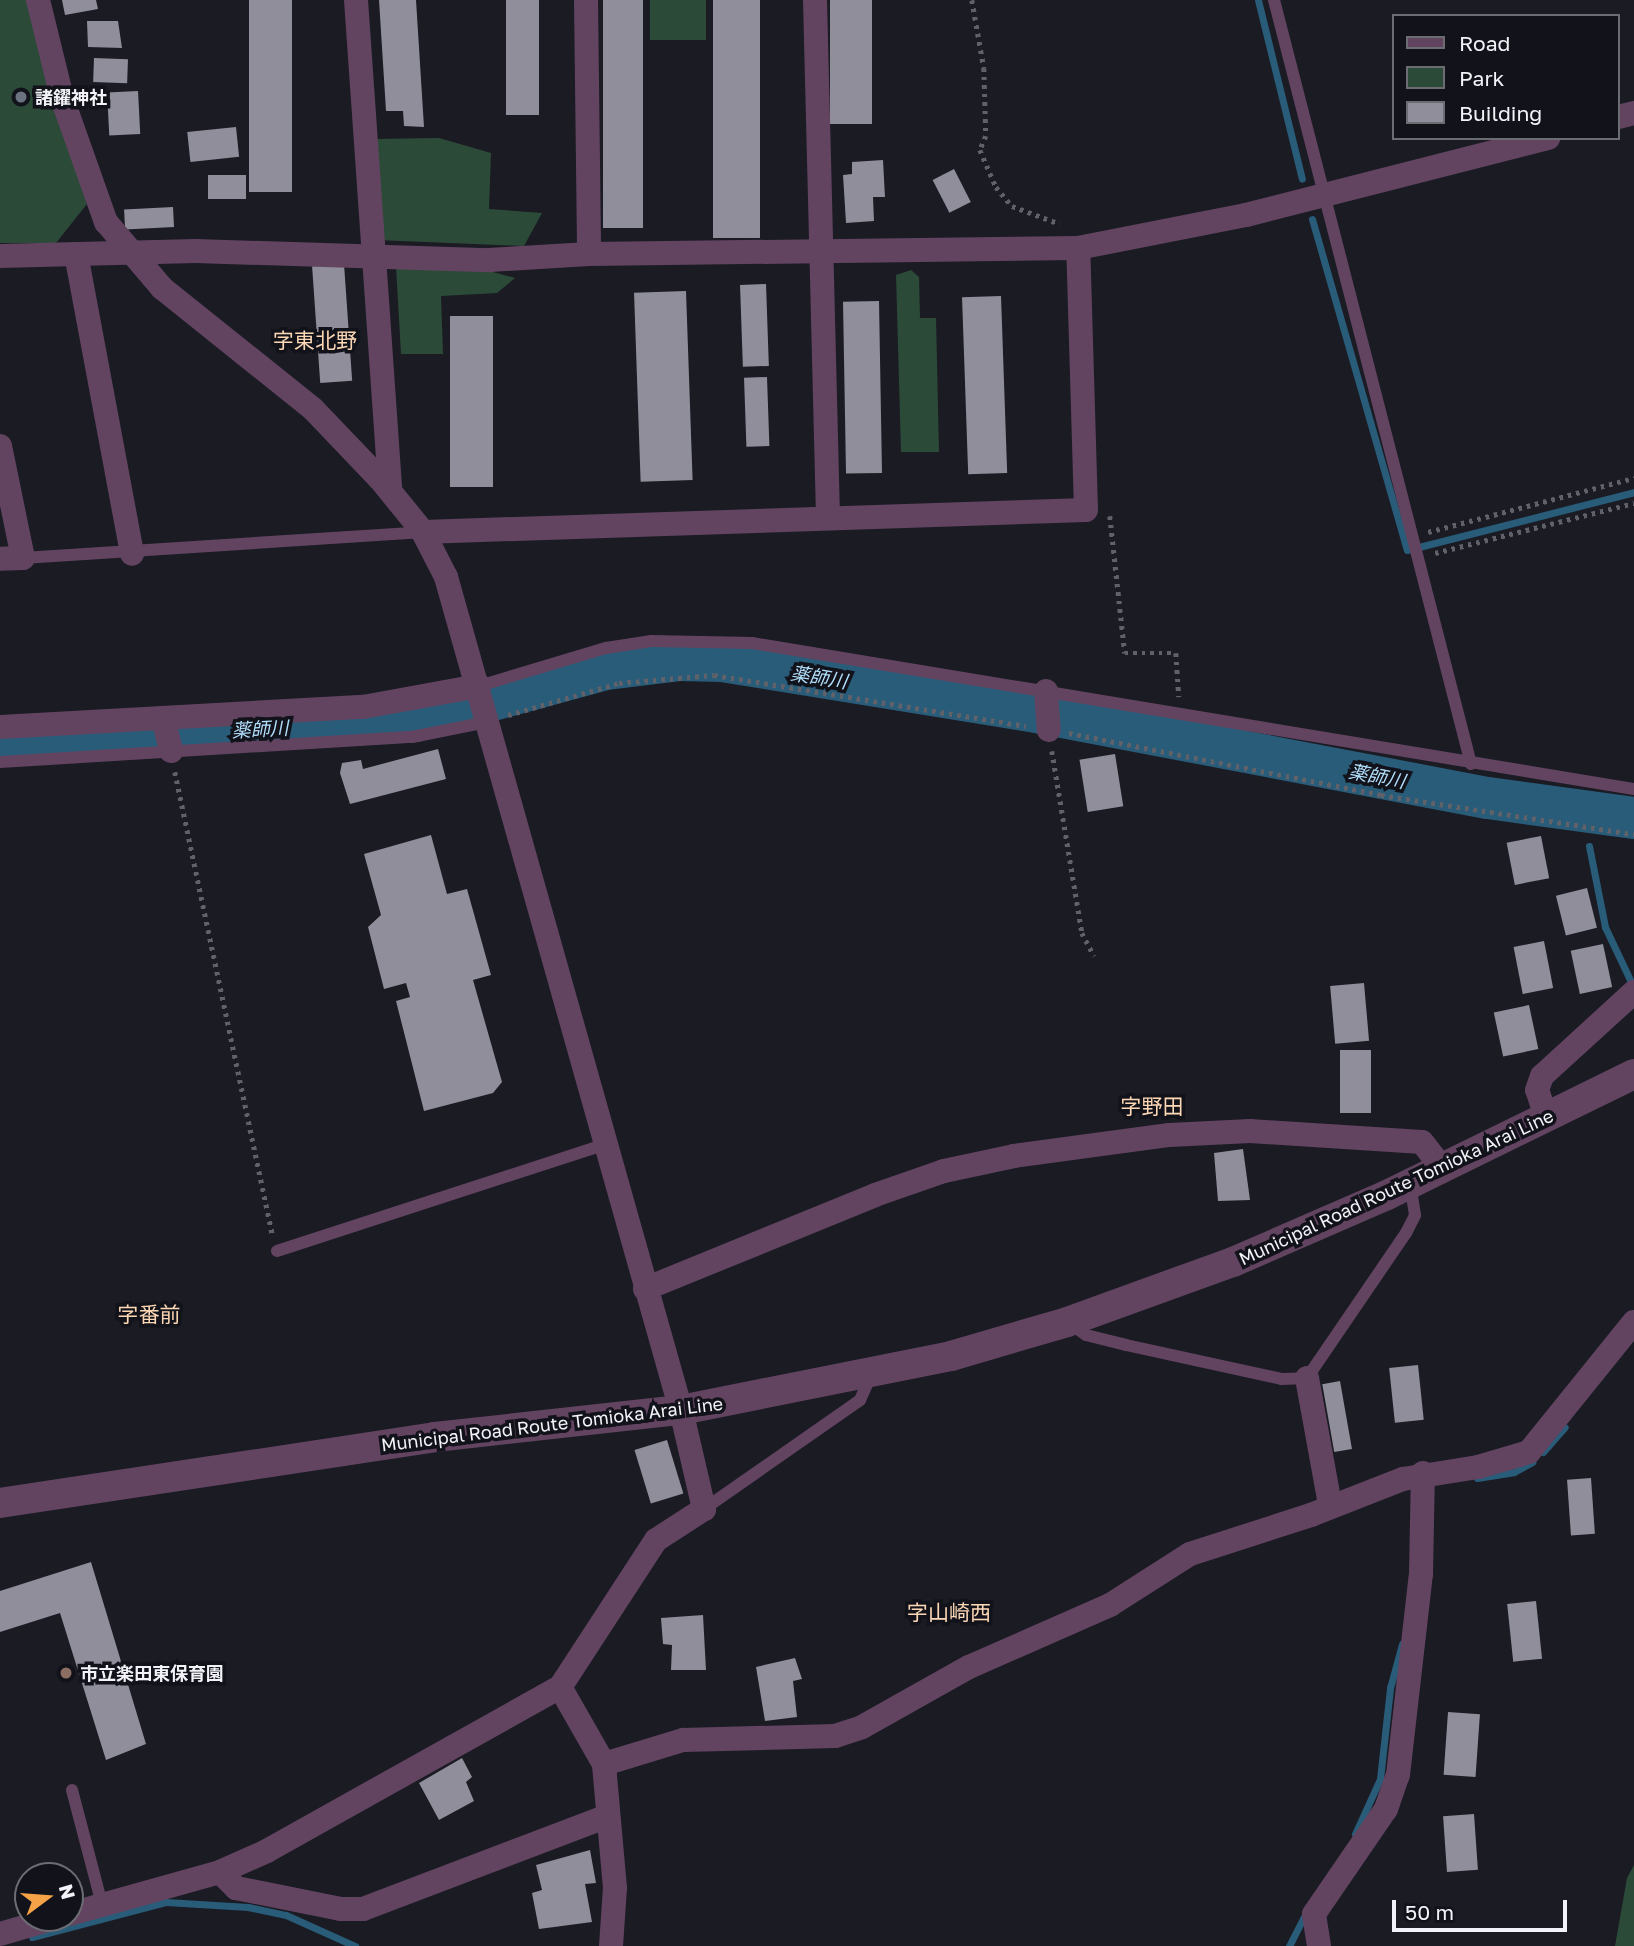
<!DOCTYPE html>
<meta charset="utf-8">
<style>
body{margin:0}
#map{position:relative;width:1634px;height:1946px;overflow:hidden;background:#1b1b24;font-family:"Golos Text","Noto Sans JP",sans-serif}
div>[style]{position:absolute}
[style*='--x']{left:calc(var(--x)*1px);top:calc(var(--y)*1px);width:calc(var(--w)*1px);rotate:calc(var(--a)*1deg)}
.green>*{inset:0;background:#2c4a38;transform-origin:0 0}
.stream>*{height:7px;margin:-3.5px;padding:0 3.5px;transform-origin:3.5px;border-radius:3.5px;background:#285c79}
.river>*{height:42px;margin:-21px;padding:0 21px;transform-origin:21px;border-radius:21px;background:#285c79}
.building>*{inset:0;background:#8f8e9a;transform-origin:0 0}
.path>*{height:4.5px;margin-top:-2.25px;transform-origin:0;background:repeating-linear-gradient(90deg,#616169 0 3.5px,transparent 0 8.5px)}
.service>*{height:12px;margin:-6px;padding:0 6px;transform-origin:6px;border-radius:6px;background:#624461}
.minor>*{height:24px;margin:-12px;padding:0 12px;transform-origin:12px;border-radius:12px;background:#624461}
.tertiary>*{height:30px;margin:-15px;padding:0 15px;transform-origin:15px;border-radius:15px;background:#624461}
.dots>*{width:19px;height:19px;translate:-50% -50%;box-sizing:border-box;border:4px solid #12121a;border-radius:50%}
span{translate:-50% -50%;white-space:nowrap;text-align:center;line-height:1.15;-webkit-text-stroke:7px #12121a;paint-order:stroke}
.poi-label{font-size:18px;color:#f2f2f8;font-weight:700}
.left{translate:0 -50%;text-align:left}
.street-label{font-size:18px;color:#f2f2f8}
.water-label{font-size:19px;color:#b1dffc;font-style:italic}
.quarter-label{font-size:21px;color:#fbd7b5}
.legend{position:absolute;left:1392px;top:14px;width:228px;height:126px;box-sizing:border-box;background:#12121a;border:2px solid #6c6c73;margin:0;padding:9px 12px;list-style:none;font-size:21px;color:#f2f2f8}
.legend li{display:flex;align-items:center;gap:14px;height:35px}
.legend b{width:35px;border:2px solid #6c6c73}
.north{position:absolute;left:14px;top:1862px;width:70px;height:70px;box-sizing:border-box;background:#12121a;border:2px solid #6c6c73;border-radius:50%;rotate:74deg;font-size:19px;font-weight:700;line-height:28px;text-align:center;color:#f2f2f8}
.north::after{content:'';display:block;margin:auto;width:24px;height:32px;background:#f6a247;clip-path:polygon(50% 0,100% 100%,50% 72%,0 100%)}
.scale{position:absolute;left:1392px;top:1900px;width:175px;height:32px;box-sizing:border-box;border:4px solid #f2f2f8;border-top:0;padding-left:9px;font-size:21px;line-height:24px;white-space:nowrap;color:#f2f2f8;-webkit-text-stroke:5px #12121a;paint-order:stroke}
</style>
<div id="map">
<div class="green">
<i style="clip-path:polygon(0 0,27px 0,87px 204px,56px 243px,0 243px)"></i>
<i style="left:650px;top:0;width:56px;height:40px"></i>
<i style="clip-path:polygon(439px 138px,491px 153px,489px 209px,542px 213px,524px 246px,377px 240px,374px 139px)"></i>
<i style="clip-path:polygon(396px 267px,482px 269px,515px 278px,497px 293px,441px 296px,443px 354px,401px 354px)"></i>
<i style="clip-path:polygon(911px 270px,919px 277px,920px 318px,936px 318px,939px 452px,901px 452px,896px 275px)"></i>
<i style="clip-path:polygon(1634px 1865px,1634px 1946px,1615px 1946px,1627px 1878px)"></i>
</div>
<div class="stream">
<i style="--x:1258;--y:0;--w:184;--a:76.2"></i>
<i style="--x:1312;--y:219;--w:344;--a:74"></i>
<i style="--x:1407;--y:550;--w:234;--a:-14.3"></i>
<i style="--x:1591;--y:821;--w:10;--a:-84"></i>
<i style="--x:1589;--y:846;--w:83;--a:78.8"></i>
<i style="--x:1605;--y:927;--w:59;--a:64.7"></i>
<i style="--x:1543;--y:1452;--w:33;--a:-49"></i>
<i style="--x:1477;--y:1478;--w:37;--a:-9"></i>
<i style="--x:1514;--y:1472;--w:21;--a:-29"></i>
<i style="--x:1355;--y:1834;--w:60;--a:-65.6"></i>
<i style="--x:1380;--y:1779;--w:92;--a:-83.7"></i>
<i style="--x:1390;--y:1688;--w:46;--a:-74.7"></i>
<i style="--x:32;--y:1937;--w:138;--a:-14.6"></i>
<i style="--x:166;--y:1902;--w:82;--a:3.5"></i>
<i style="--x:248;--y:1907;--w:39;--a:12"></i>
<i style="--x:286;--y:1915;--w:76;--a:24.2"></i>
<i style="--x:1289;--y:1946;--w:37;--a:-63"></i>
</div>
<div class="river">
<i style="--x:0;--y:745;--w:416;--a:-3.3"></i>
<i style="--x:415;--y:721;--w:199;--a:-15.2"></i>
<i style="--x:607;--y:669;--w:74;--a:-7"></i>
<i style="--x:680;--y:660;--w:42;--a:1.4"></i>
<i style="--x:722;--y:661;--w:308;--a:9.2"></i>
<i style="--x:1026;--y:710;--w:470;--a:10.8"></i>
<i style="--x:1488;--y:798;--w:147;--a:7.8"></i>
</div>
<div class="building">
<i style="clip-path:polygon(62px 0,96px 0,98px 9px,65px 15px)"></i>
<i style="left:249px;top:0;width:43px;height:192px"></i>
<i style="clip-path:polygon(379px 0,416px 0,424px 127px,404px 126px,403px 111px,386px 111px)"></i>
<i style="left:506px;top:0;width:33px;height:115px"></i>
<i style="left:603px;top:0;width:40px;height:228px"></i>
<i style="left:713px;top:0;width:47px;height:238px"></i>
<i style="left:830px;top:0;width:42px;height:124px"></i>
<i style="clip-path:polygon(87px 21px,118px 21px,122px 48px,88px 47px)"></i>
<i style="left:94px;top:58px;width:34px;height:24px;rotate:2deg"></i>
<i style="left:138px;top:91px;width:43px;height:31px;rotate:87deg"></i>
<i style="left:236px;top:127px;width:30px;height:49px;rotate:84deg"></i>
<i style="clip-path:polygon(883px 160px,885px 197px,873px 197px,874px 221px,846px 223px,843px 175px,852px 174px,852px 162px)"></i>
<i style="left:954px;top:169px;width:37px;height:24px;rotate:63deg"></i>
<i style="left:208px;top:175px;width:38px;height:24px"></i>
<i style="left:173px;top:207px;width:20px;height:49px;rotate:87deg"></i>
<i style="left:344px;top:264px;width:117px;height:32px;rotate:86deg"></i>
<i style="left:766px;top:284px;width:82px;height:26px;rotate:88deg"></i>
<i style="left:686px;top:291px;width:189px;height:52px;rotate:88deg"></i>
<i style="left:1001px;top:296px;width:177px;height:39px;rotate:88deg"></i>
<i style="left:879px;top:301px;width:172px;height:36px;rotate:89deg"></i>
<i style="left:450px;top:316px;width:43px;height:171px"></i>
<i style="left:767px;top:377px;width:69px;height:23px;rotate:88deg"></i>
<i style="clip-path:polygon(438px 749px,446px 779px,350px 804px,340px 773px,342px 763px,361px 760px,363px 769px)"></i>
<i style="left:1115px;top:754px;width:53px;height:36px;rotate:81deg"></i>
<i style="clip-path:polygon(431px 835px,447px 894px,467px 889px,491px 975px,473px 980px,502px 1082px,493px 1093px,424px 1111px,396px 1001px,410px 997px,406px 983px,384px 989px,368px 927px,381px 915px,364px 854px)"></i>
<i style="left:1541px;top:836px;width:43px;height:35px;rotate:79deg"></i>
<i style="left:1587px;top:888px;width:41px;height:32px;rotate:76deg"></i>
<i style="left:1544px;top:941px;width:48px;height:31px;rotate:79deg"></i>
<i style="left:1603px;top:944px;width:44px;height:33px;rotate:78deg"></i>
<i style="left:1364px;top:983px;width:58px;height:34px;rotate:85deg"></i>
<i style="left:1529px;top:1005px;width:45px;height:36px;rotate:78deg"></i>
<i style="left:1340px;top:1050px;width:31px;height:63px"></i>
<i style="clip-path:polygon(1243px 1149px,1250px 1200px,1218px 1201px,1214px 1153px)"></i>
<i style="left:1418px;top:1365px;width:55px;height:29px;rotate:84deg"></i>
<i style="left:1340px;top:1381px;width:69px;height:18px;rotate:80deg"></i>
<i style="left:667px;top:1440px;width:56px;height:34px;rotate:73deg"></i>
<i style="left:1591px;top:1478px;width:56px;height:24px;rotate:86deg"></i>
<i style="clip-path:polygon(91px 1562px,146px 1744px,106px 1760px,60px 1613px,0 1632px,0 1591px)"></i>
<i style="left:1536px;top:1601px;width:58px;height:29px;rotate:84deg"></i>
<i style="clip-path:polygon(703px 1615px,706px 1670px,671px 1670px,672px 1645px,663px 1644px,661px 1618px)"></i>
<i style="clip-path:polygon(795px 1658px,802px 1679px,793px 1681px,797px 1717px,765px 1721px,756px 1667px)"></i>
<i style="left:1448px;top:1712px;width:32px;height:63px;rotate:4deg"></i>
<i style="clip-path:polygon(462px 1758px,472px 1777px,466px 1782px,474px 1801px,439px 1820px,419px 1783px)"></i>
<i style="left:1474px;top:1814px;width:56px;height:31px;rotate:86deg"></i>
<i style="clip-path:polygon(590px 1850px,596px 1883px,585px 1884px,592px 1922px,539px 1929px,532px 1893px,542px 1890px,536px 1865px)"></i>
</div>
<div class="path">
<i style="--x:972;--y:0;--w:69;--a:80"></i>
<i style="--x:984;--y:68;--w:68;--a:88.3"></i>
<i style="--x:986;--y:136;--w:15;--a:113"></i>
<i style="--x:980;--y:150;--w:40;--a:66.6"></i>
<i style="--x:996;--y:187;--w:25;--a:50"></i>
<i style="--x:1012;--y:206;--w:51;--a:20.6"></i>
<i style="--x:1110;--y:516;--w:138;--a:83.8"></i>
<i style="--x:1125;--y:653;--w:51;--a:0"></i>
<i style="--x:1176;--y:653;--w:44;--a:86.1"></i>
<i style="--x:1428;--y:532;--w:213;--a:-14.7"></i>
<i style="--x:1435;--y:553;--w:205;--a:-14.1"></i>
<i style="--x:508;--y:715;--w:116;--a:-16.1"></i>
<i style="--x:619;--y:683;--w:95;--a:-4.8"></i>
<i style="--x:714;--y:675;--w:316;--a:9.3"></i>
<i style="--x:1069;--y:733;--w:318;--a:11.2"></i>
<i style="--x:1381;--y:795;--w:256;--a:8.8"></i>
<i style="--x:1052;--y:751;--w:184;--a:80.6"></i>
<i style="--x:1082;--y:933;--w:26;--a:62"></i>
<i style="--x:175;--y:772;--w:474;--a:78.1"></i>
</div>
<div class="service">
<i style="--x:1274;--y:0;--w:789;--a:75.54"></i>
<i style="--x:23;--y:558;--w:401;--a:-3.7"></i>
<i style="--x:479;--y:686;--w:133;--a:-16.7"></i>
<i style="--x:606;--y:648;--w:46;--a:-8.8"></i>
<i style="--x:651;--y:641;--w:101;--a:1.1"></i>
<i style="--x:752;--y:643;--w:894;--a:9.4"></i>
<i style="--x:0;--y:762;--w:413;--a:-3.5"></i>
<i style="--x:412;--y:737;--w:76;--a:-11.3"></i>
<i style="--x:277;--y:1251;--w:343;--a:-18"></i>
<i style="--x:1069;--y:1323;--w:21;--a:35"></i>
<i style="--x:1086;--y:1335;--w:41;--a:14"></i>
<i style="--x:1126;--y:1345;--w:160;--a:12.3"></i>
<i style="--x:1282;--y:1379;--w:25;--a:-2"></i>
<i style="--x:1307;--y:1378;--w:176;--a:-55.7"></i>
<i style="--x:1406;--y:1233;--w:20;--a:-63"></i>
<i style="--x:1415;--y:1215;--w:32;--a:-99"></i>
<i style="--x:704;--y:1509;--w:190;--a:-34.9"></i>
<i style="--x:860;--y:1400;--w:27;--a:-66"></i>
<i style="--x:72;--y:1790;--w:118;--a:75.3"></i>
</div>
<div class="minor">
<i style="--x:38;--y:0;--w:101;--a:76.2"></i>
<i style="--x:62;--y:98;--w:132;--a:70.5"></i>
<i style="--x:106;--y:222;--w:87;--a:49.7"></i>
<i style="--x:162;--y:288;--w:193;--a:38.7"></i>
<i style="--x:313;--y:409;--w:97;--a:46.3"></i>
<i style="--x:380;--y:479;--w:68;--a:50.9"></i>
<i style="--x:423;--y:532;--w:51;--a:62.9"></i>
<i style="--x:446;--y:577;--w:866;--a:74.25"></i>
<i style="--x:681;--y:1410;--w:102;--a:76.9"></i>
<i style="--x:704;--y:1509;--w:57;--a:147.1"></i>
<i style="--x:656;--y:1540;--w:176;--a:123.1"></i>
<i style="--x:560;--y:1687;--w:336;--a:150.8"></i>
<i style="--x:267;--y:1851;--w:51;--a:155.9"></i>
<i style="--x:220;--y:1872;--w:156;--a:164.4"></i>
<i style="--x:356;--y:0;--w:492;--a:86"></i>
<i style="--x:586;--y:0;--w:254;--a:89.3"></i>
<i style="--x:815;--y:0;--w:517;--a:88.56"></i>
<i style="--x:1618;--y:117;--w:16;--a:-14"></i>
<i style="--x:76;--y:254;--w:305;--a:79.4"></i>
<i style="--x:0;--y:256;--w:195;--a:-1.5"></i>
<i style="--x:195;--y:251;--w:294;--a:1.8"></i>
<i style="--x:489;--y:260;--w:100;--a:-3.4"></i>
<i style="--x:589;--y:254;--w:489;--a:-0.7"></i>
<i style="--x:1078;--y:248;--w:171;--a:-11.1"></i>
<i style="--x:1246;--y:215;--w:312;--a:-14.3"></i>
<i style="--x:0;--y:446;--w:114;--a:78.4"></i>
<i style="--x:23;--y:558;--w:23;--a:178"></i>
<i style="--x:423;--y:532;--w:663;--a:-1.9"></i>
<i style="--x:1086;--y:510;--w:262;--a:-91.7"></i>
<i style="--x:1046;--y:691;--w:39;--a:86"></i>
<i style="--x:163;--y:718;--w:34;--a:76"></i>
<i style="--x:0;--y:727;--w:364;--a:-3.2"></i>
<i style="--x:363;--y:707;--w:118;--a:-10.3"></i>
<i style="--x:1546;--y:1117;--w:28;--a:-108"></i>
<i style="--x:1537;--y:1090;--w:15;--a:-70"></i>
<i style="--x:1542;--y:1076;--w:125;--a:-42.4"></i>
<i style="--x:645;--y:1289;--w:248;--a:-22.2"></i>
<i style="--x:875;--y:1195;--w:73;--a:-19.2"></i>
<i style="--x:944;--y:1171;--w:72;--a:-12.1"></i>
<i style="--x:1014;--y:1156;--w:157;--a:-7.7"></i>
<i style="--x:1170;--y:1135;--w:80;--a:-2.9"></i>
<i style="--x:1250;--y:1131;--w:172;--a:3.7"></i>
<i style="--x:1422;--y:1142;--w:33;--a:52"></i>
<i style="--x:1307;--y:1378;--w:129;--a:79.7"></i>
<i style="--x:560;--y:1687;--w:89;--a:60.3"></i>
<i style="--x:220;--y:1872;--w:23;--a:45"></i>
<i style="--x:236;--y:1888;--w:107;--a:11.3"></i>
<i style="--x:341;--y:1909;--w:22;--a:0"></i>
<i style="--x:363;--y:1909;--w:259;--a:-20.8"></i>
<i style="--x:0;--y:1934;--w:57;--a:-16.2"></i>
<i style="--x:611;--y:1946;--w:58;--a:-86.1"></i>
<i style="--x:615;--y:1888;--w:124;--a:-95.1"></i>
<i style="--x:604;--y:1764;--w:83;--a:-16.9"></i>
<i style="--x:683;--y:1740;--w:152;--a:-1.5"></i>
<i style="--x:835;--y:1736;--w:28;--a:-18"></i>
<i style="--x:862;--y:1727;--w:123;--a:-29.3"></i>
<i style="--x:969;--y:1667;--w:154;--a:-23.7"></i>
<i style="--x:1110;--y:1605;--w:95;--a:-32.5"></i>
<i style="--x:1190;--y:1554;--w:127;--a:-17.9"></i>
<i style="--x:1311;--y:1515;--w:99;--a:-21.4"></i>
<i style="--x:1403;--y:1479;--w:76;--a:-9.1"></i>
<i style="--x:1478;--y:1467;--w:53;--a:-16.4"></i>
<i style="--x:1529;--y:1452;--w:167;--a:-51.1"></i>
<i style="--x:1319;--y:1946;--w:32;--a:-99"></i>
<i style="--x:1314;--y:1914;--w:127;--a:-55.6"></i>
<i style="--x:1386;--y:1809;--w:36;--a:-71"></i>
<i style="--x:1398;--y:1775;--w:202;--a:-83.5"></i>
<i style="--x:1421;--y:1574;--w:101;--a:-88.9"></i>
</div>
<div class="tertiary">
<i style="--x:0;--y:1503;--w:440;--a:-8.6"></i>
<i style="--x:435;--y:1437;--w:247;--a:-6.3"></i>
<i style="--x:681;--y:1410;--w:275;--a:-11.3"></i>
<i style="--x:951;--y:1356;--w:121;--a:-16.3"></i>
<i style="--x:1067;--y:1322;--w:177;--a:-19.9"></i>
<i style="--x:1233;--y:1262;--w:168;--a:-23.5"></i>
<i style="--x:1387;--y:1195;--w:275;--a:-26.1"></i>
</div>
<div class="dots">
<i style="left:21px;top:97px;background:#6b7280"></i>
<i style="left:66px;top:1673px;background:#8d6e63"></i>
</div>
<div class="poi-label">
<span class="left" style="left:35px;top:97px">諸鑃神社</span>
<span class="left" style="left:80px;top:1673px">市立楽田東保育園</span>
</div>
<div class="street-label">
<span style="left:1396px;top:1187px;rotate:-25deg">Municipal Road Route Tomioka Arai Line</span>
<span style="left:552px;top:1424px;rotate:-7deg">Municipal Road Route Tomioka Arai Line</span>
</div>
<div class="water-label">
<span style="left:819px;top:677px;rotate:9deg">薬師川</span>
<span style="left:260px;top:729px;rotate:-3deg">薬師川</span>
<span style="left:1377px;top:776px;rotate:11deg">薬師川</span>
</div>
<div class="quarter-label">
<span style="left:315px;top:340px">字東北野</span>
<span style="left:1152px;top:1106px">字野田</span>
<span style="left:149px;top:1314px">字番前</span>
<span style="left:949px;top:1612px">字山崎西</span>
</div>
<ul class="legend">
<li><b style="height:9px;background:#624461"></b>Road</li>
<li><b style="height:19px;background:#2c4a38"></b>Park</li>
<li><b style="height:19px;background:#8f8e9a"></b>Building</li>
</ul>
<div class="north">N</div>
<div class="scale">50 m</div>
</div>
